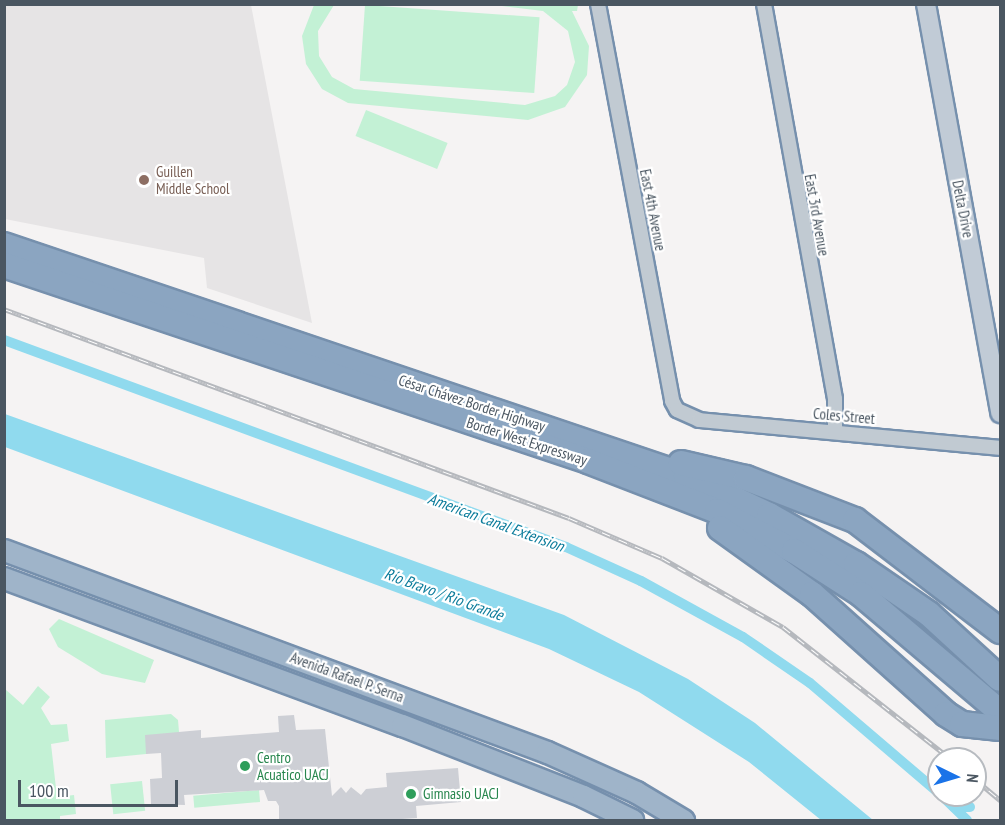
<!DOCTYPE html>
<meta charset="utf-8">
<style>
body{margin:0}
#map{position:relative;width:1005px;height:825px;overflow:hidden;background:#f5f3f3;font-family:"PT Sans Narrow",sans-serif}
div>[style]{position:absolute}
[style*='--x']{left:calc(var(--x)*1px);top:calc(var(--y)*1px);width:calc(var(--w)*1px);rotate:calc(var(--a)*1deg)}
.education>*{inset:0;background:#e6e4e5}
.green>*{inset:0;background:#c3f1d5;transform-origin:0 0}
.water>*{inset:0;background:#90daee}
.canal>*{height:10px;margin:-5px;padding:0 5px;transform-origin:5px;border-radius:5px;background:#90daee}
.building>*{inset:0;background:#cdcfd5}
.roads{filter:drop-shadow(2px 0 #7690ad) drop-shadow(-2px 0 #7690ad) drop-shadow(0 2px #7690ad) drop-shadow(0 -2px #7690ad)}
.minor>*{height:14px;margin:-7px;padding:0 7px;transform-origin:7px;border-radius:7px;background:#c1cad2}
.secondary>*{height:18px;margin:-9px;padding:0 9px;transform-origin:9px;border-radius:9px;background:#c1cbd6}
.trunk>*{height:21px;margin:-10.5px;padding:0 10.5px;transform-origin:10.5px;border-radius:10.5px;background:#9fb4c9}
.motorway>*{height:24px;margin:-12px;padding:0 12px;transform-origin:12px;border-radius:12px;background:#8ba5c1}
.rail>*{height:5px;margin-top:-2.5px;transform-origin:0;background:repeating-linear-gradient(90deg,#fff 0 9px,#b5b8bd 0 18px);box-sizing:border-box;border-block:2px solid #b5b8bd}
.dots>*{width:16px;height:16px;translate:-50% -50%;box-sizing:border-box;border:3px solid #fff;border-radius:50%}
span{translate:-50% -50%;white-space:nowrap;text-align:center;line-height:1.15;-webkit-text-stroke:4.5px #fff;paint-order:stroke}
.education-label{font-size:15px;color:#785e54}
.left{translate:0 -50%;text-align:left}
.street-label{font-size:15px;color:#4a5661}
.leisure-label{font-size:15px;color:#27864d}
.water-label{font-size:16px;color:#0c7c9b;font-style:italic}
.frame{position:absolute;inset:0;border:6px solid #4a5661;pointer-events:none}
.north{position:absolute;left:927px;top:747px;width:60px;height:60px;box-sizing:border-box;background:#fff;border:2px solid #b7bbc0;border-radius:50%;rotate:95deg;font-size:16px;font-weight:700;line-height:24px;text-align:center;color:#4a5661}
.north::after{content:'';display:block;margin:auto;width:21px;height:27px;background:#1a73e8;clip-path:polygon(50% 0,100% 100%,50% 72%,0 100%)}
.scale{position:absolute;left:18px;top:780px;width:160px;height:27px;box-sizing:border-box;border:3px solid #4a5661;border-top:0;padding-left:8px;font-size:18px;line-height:21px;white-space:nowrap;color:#4a5661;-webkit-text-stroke:4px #fff;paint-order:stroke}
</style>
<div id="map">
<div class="education">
<i style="clip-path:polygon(4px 5px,251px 5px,312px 323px,207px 288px,204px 258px,5px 219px)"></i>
</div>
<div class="green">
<i style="clip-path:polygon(314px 5px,334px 5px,318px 31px,319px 56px,332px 77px,354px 89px,525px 105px,555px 96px,567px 85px,575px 62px,568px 31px,543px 11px,494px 5px,578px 5px,577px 11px,572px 11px,589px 46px,587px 75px,565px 107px,528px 120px,348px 103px,322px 89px,306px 64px,302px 36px)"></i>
<i style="left:365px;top:5px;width:175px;height:76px;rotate:4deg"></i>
<i style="left:366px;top:110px;width:88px;height:28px;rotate:22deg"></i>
<i style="clip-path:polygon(59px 619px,154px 660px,145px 683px,102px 674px,58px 647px,49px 629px)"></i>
<i style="clip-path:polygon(38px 686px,50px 697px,41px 708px,51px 725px,67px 724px,69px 741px,51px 744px,57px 797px,74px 795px,76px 814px,60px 816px,60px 820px,5px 820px,5px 689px,23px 705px)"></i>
<i style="clip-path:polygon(171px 714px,178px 720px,179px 732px,146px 754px,106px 758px,105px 720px)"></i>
<i style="left:142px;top:781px;width:30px;height:32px;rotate:84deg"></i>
<i style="left:259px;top:790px;width:12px;height:66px;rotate:85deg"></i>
</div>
<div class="water">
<i style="clip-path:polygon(5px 414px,564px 615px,688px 679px,755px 723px,873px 820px,821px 820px,749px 762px,639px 692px,549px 649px,5px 447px)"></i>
</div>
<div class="canal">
<i style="--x:4;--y:340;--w:599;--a:20.22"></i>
<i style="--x:566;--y:547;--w:82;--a:24.4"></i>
<i style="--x:641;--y:581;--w:116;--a:28.8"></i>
<i style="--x:743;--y:637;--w:81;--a:34.5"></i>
<i style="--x:810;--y:683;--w:170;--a:40.5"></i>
<i style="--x:941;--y:795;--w:36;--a:44"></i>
<i style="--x:954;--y:807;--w:16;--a:0"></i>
</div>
<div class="building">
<i style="clip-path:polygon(294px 715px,296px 730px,325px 729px,332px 796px,341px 787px,346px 793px,351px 787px,361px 795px,366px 789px,387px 787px,386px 773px,458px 768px,461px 802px,416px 806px,417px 818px,387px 820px,279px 820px,279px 806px,276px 801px,268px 801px,264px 790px,184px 795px,185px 805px,151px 804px,150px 779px,162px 778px,161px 753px,146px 754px,145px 735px,201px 730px,201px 738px,279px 732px,278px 716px)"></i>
</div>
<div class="roads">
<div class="minor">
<i style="--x:598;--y:4;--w:404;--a:79.4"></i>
<i style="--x:672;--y:401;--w:10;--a:61"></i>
<i style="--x:677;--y:410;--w:24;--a:24"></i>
<i style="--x:699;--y:420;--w:302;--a:5.3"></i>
<i style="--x:764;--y:4;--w:401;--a:79.8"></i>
<i style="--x:835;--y:399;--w:33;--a:90"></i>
</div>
<div class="secondary">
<i style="--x:926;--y:4;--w:416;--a:79.7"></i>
</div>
<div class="trunk">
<i style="--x:4;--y:550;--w:579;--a:20.41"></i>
<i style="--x:547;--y:752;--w:98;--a:24.2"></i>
<i style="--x:636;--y:792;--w:55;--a:30.8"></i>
<i style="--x:4;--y:578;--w:424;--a:20.3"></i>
<i style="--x:402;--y:725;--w:194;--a:21.4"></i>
<i style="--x:583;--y:796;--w:55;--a:26.1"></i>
</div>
<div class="motorway">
<i style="--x:4;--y:245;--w:720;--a:18.71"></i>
<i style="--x:686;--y:476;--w:92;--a:25.2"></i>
<i style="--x:769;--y:515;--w:100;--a:29.4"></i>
<i style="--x:856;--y:564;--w:88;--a:34.4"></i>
<i style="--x:929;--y:614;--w:96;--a:42.5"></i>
<i style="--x:4;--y:265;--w:616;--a:18.55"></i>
<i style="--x:588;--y:461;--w:138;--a:21.2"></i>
<i style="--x:717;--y:511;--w:87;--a:27.5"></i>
<i style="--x:794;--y:551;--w:80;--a:32.7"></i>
<i style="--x:861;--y:594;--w:182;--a:40.3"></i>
<i style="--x:681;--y:463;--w:67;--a:13"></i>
<i style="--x:746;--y:478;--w:117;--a:21.1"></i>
<i style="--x:855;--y:520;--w:183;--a:37.4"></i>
<i style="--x:720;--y:528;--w:113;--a:35.7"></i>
<i style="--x:812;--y:594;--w:180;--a:41.8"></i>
<i style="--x:946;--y:714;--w:19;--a:32"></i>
<i style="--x:962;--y:724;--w:38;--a:6"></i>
</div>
</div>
<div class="rail">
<i style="--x:4;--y:309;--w:602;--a:20.3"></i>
<i style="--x:569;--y:518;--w:101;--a:23.3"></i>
<i style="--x:662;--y:558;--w:139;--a:29.7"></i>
<i style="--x:783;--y:627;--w:214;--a:38.2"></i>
<i style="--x:975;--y:779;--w:33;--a:40"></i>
</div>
<div class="dots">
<i style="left:144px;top:180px;background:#8d6e63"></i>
<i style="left:245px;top:766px;background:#2e9e5b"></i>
<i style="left:411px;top:794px;background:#2e9e5b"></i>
</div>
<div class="education-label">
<span class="left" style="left:156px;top:180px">Guillen<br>Middle School</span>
</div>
<div class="street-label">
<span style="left:963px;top:209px;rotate:79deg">Delta Drive</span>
<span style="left:653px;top:210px;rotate:79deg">East 4th Avenue</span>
<span style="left:817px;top:215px;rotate:80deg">East 3rd Avenue</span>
<span style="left:472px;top:403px;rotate:18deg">César Chávez Border Highway</span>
<span style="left:844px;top:416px;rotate:5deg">Coles Street</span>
<span style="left:527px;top:441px;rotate:18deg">Border West Expressway</span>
<span style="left:347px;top:677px;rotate:20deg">Avenida Rafael P. Serna</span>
</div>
<div class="leisure-label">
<span class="left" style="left:257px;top:766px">Centro<br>Acuatico UACJ</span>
<span class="left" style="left:423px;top:794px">Gimnasio UACJ</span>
</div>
<div class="water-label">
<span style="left:496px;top:522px;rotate:20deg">American Canal Extension</span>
<span style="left:444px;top:594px;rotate:20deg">Río Bravo / Rio Grande</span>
</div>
<div class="frame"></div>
<div class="north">N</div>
<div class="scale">100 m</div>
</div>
